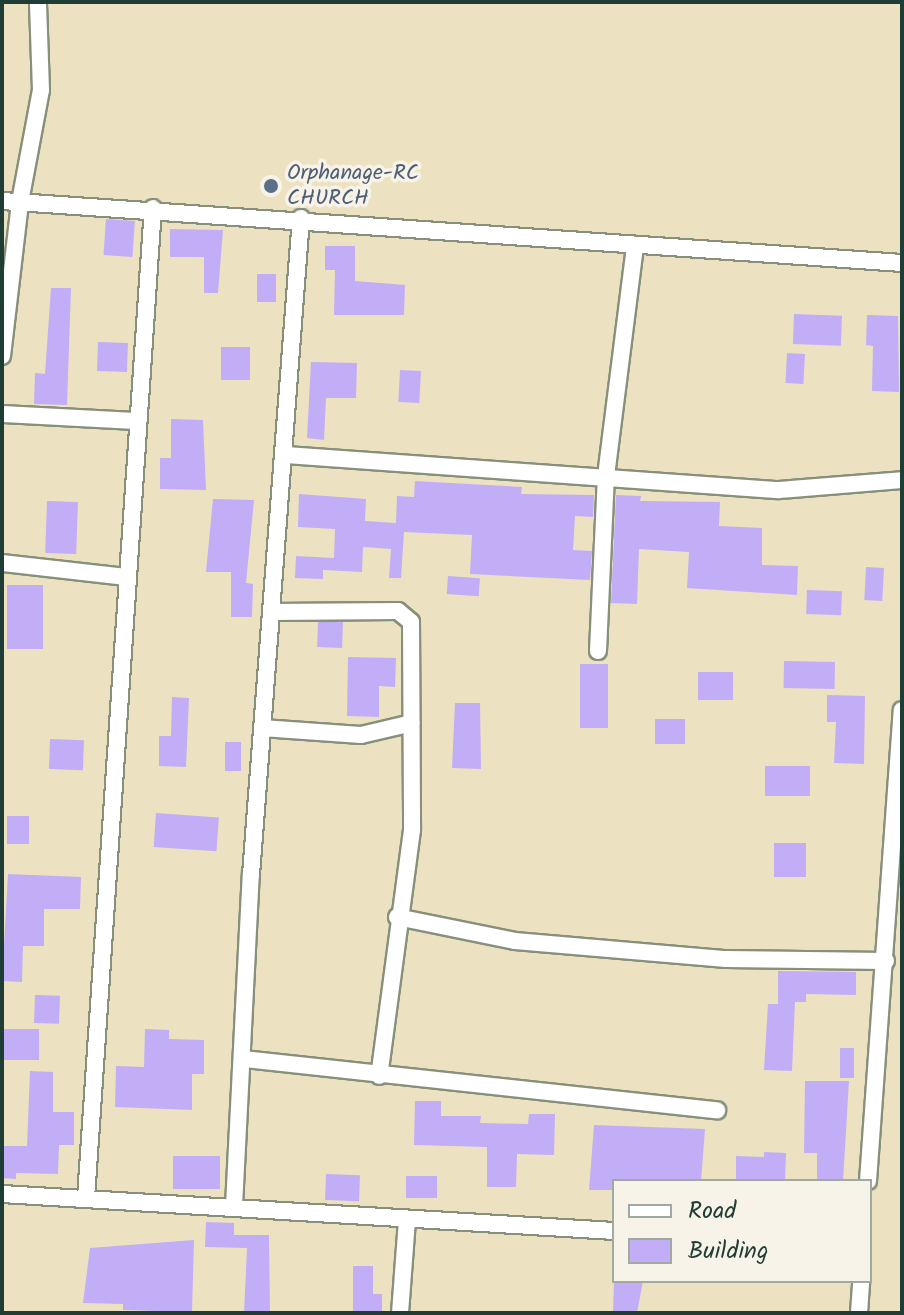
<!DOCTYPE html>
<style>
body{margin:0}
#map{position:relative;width:904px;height:1315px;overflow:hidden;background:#ece2c2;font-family:Kalam,sans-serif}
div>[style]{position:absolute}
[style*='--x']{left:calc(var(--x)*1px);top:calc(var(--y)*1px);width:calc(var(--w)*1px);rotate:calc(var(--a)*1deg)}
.building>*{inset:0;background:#c2adf7;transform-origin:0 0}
.roads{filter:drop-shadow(2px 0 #86907b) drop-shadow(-2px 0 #86907b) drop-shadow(0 2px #86907b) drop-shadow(0 -2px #86907b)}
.minor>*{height:16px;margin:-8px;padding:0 8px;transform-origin:8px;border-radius:8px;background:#fff}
.dots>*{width:22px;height:22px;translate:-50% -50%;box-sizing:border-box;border:4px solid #f7f3e8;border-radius:50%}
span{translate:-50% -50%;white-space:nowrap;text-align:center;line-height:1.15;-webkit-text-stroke:7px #f7f3e8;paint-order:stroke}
.service-label{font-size:22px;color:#4e5e75}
.left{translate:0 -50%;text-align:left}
.frame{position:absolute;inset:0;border:4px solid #1f3d34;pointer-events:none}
.legend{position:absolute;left:612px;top:1179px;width:260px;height:104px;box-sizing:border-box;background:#f7f3e8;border:2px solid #a1aaa0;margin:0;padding:10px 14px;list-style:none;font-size:24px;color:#1f3d34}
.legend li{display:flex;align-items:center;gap:16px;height:40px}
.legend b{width:40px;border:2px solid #a1aaa0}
</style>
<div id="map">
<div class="building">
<i style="left:106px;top:219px;width:29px;height:36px;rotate:4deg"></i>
<i style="clip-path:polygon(170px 229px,223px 230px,218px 293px,204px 293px,204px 257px,170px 257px)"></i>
<i style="clip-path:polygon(325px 246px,355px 246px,355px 281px,405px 285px,404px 315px,334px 315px,335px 270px,325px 270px)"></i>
<i style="left:257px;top:274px;width:19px;height:28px"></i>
<i style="clip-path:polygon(51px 288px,71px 288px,67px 405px,34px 404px,35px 373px,45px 374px)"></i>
<i style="left:794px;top:314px;width:48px;height:30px;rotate:2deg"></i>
<i style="clip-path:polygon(867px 315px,898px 316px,899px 392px,872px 391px,873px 346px,866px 345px)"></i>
<i style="left:98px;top:342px;width:30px;height:29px;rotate:2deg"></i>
<i style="left:221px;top:347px;width:29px;height:33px"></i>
<i style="left:787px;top:353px;width:18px;height:30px;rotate:3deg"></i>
<i style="clip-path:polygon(311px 362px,357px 363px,356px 398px,326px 398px,324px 440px,307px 438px)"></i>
<i style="left:400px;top:370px;width:21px;height:32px;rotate:3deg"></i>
<i style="clip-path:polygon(171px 419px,203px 420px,206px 490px,160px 489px,160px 458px,171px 458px)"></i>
<i style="clip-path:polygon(415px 481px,522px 487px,521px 494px,594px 495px,593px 517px,575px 516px,573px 550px,592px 551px,590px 580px,470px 574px,472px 535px,404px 532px,401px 578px,389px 578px,391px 549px,363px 547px,362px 572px,323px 570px,323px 579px,295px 578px,296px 556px,334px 558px,335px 529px,298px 527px,299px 494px,366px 499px,365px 521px,396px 523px,397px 496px,414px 497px)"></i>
<i style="clip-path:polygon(616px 495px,641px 496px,640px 501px,720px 502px,719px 526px,762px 528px,762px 565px,798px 566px,797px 595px,687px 588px,689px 552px,639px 549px,637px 604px,611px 603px)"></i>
<i style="clip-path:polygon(213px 499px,254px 500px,246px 583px,253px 584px,252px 617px,231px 617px,231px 572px,206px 572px)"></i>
<i style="left:47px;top:501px;width:31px;height:52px;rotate:2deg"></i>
<i style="left:866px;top:567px;width:18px;height:33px;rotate:3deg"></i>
<i style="left:448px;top:576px;width:32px;height:18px;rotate:4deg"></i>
<i style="left:7px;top:585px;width:36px;height:64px"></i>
<i style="left:807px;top:590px;width:35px;height:24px;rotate:2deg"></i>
<i style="left:343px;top:622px;width:26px;height:25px;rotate:92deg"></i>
<i style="clip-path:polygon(348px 657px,396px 658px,395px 687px,379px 686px,379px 717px,347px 716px)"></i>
<i style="left:784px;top:661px;width:51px;height:27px;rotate:1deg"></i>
<i style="left:580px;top:664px;width:28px;height:64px"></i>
<i style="left:698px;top:672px;width:35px;height:28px"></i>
<i style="clip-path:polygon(827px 695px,865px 696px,864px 764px,834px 763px,836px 722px,827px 722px)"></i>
<i style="clip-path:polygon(172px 697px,189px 698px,186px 767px,159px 766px,159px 736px,171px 736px)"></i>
<i style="clip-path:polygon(455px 703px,480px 703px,481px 769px,452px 768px)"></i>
<i style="left:655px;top:719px;width:30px;height:25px"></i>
<i style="left:50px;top:739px;width:34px;height:30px;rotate:2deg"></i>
<i style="left:225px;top:742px;width:16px;height:29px"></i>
<i style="left:765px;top:766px;width:45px;height:30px"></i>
<i style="left:156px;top:813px;width:63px;height:34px;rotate:4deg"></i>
<i style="left:7px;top:816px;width:22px;height:28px"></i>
<i style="left:774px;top:843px;width:32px;height:34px"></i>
<i style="clip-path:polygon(8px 874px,81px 877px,80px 909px,44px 909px,44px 946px,23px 946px,22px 982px,2px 981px)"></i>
<i style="clip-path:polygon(778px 971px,856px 972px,856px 995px,806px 994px,806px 1002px,795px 1002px,792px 1071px,764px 1070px,768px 1004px,778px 1004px)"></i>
<i style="left:35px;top:995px;width:25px;height:28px;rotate:2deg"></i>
<i style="left:2px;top:1029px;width:37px;height:31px"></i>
<i style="clip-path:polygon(145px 1029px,169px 1030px,169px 1039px,204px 1040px,204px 1074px,192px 1074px,192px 1110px,115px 1107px,116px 1066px,144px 1067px)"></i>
<i style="left:840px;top:1048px;width:14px;height:30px"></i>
<i style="clip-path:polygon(30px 1071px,53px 1072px,53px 1112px,74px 1112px,74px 1145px,59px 1145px,58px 1174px,16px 1173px,16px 1179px,2px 1178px,2px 1146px,27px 1146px)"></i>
<i style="clip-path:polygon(805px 1081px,849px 1081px,843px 1181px,817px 1181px,817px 1153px,804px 1153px)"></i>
<i style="clip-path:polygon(415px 1101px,441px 1101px,441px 1116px,481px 1116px,480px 1123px,528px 1124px,529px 1114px,555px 1114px,554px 1155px,517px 1154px,516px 1187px,487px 1187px,487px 1147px,414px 1145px)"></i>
<i style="clip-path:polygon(594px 1125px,705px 1129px,701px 1181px,614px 1181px,614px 1190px,589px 1190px)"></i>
<i style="clip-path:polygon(764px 1152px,786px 1153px,785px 1181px,736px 1181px,736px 1156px,764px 1157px)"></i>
<i style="left:173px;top:1156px;width:47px;height:33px"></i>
<i style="left:326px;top:1174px;width:34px;height:26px;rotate:2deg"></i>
<i style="left:406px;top:1176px;width:31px;height:22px"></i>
<i style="clip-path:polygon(206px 1222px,234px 1223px,234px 1235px,269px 1235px,270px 1313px,244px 1313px,247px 1248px,205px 1247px)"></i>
<i style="clip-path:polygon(194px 1240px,192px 1312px,123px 1310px,123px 1304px,83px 1303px,90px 1248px)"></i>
<i style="clip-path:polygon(353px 1266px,373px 1266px,373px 1294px,382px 1294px,382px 1313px,353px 1313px)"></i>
<i style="clip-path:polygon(614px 1281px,643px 1281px,637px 1313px,613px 1313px)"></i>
</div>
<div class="roads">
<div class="minor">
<i style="--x:2;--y:201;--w:902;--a:3.94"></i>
<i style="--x:2;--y:356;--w:155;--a:-83.3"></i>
<i style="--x:20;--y:202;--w:114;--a:-79.4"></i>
<i style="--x:41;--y:90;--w:88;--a:-92"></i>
<i style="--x:2;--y:414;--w:135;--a:3"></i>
<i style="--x:286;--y:455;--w:494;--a:4.1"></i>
<i style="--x:779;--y:490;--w:123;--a:-4.6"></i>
<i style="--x:2;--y:563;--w:126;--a:6.4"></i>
<i style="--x:272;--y:612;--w:126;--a:-0.5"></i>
<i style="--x:398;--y:611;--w:17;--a:40"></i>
<i style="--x:411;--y:622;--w:208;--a:89.7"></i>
<i style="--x:412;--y:830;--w:248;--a:97.6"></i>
<i style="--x:598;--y:651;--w:175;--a:-87.4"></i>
<i style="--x:606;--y:476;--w:233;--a:-82.8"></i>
<i style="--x:262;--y:728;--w:99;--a:4"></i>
<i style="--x:361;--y:735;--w:52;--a:-13.2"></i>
<i style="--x:397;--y:917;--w:120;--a:11.5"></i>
<i style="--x:515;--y:941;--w:212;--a:4.9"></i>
<i style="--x:726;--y:959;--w:160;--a:0.7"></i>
<i style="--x:244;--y:1059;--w:476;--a:6.2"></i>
<i style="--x:868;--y:1181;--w:472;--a:-85.9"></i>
<i style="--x:2;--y:1194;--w:613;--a:3.46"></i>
<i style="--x:86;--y:1198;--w:992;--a:-86.13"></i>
<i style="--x:234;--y:1206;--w:331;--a:-87.1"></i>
<i style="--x:251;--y:875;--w:659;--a:-85.65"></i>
<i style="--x:400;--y:1313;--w:94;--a:-85.7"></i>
<i style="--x:859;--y:1313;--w:32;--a:-86"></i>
</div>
</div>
<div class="dots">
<i style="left:271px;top:186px;background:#5c6f8a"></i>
</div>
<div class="service-label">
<span class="left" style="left:287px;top:186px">Orphanage-RC<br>CHURCH</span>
</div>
<div class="frame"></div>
<ul class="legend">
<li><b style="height:10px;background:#fff"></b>Road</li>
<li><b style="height:22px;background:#c2adf7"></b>Building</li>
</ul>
</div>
